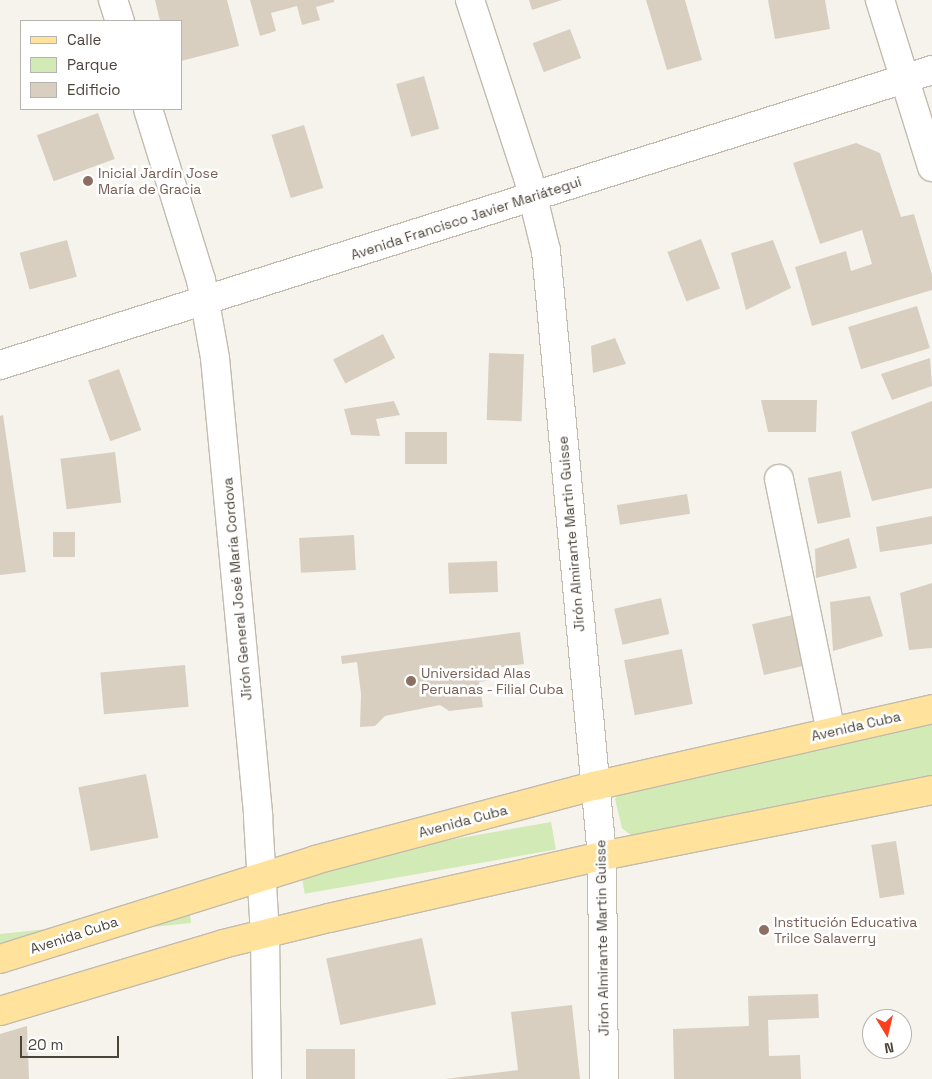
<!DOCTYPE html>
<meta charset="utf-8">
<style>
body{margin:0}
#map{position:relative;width:932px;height:1079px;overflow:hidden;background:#f6f3ec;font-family:"Space Grotesk",sans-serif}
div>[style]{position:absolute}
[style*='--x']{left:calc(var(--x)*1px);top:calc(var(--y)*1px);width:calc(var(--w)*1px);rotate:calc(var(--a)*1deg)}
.green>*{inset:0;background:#d2eab5;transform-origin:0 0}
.building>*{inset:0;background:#d8cfc1;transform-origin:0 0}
.roads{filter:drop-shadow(1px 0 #c2bbae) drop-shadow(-1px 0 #c2bbae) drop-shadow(0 1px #c2bbae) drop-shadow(0 -1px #c2bbae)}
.minor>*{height:28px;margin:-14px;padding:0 14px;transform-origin:14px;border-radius:14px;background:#fff}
.major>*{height:28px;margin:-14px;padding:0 14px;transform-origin:14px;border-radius:14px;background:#ffe39c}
.dots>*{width:14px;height:14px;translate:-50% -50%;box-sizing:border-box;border:2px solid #fff;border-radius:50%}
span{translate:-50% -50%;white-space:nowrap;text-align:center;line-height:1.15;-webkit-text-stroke:5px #fff;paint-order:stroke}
.education-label{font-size:14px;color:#785e54}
.left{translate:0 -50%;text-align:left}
.street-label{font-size:14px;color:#4b4439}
.legend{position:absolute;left:20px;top:20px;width:162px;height:90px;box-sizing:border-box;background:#fff;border:1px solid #b7b4b0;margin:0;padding:6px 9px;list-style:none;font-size:15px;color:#4b4439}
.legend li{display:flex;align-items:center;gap:10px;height:25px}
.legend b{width:25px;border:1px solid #b7b4b0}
.north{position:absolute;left:862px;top:1009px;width:50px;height:50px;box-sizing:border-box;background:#fff;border:1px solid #b7b4b0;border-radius:50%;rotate:171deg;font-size:14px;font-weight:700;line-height:20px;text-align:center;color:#4b4439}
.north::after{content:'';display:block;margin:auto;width:18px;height:22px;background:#fc3f1d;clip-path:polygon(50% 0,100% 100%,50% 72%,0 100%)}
.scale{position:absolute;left:20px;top:1036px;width:99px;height:22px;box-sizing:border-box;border:2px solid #4b4439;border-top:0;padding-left:6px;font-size:15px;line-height:18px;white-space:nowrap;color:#4b4439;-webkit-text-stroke:4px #fff;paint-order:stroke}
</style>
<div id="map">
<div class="green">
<i style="clip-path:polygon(932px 720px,932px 775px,633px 837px,622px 828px,615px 799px,622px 791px)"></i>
<i style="left:551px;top:822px;width:28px;height:255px;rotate:80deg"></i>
<i style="left:190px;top:914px;width:9px;height:199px;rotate:84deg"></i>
</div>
<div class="building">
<i style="clip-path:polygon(155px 0,227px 0,239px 46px,181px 61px,181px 21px,160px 21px)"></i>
<i style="clip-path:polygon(250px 0,334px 0,334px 2px,316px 7px,320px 20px,302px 25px,297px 6px,271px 13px,276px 31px,260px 36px)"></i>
<i style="clip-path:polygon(529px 0,562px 0,532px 10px)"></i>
<i style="clip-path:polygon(646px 0,685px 0,702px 60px,667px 70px)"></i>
<i style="clip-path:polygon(768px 0,825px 0,830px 29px,775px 39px)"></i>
<i style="left:570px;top:29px;width:31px;height:40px;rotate:69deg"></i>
<i style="left:424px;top:76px;width:55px;height:29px;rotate:74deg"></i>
<i style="left:98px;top:113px;width:49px;height:65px;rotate:70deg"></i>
<i style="left:304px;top:125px;width:66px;height:34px;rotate:73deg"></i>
<i style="clip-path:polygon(856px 143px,880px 153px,901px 217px,914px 214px,932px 275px,932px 290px,812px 326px,795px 267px,846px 251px,851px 271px,872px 264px,862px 230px,820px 244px,793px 163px)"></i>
<i style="left:701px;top:239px;width:53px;height:36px;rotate:69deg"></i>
<i style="left:67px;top:240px;width:38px;height:49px;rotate:75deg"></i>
<i style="clip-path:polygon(773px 240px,791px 288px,746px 310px,731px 253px)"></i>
<i style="left:917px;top:306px;width:44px;height:72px;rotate:73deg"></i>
<i style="left:383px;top:334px;width:27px;height:56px;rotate:63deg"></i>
<i style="clip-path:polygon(615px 338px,626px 364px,593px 373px,591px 346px)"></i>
<i style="left:489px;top:353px;width:35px;height:67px;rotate:2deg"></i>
<i style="clip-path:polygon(930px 358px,932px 386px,892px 400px,881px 374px)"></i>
<i style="left:119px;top:369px;width:65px;height:33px;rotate:70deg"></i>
<i style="clip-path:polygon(761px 400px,817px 400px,816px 432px,768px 432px)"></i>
<i style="clip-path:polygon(394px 401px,400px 415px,376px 419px,380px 436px,351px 435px,344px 409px)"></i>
<i style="clip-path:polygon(932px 401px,932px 488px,872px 501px,851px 432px)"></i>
<i style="clip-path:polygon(3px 415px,26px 572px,0 575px,0 416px)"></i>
<i style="left:405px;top:432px;width:42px;height:32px"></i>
<i style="left:115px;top:452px;width:51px;height:55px;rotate:83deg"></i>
<i style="left:841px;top:471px;width:47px;height:34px;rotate:78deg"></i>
<i style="left:687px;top:494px;width:20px;height:71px;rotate:81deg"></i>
<i style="clip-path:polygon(932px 516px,932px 544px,880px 552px,876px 527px)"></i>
<i style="left:53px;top:532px;width:22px;height:25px"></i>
<i style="left:354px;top:535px;width:35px;height:55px;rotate:87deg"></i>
<i style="clip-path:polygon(849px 538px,857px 568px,816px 578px,815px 549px)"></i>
<i style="left:497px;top:561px;width:31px;height:49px;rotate:88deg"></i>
<i style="clip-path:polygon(932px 583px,932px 648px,909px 650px,900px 593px)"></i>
<i style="clip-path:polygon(870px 596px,883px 636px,833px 651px,830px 602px)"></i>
<i style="left:661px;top:598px;width:37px;height:48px;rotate:77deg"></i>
<i style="left:797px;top:614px;width:52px;height:46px;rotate:77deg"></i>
<i style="clip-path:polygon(520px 632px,524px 664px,497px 668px,498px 679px,479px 682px,483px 707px,449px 711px,440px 705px,385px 716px,375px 726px,360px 727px,361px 694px,357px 662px,342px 664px,341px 656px)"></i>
<i style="left:682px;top:649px;width:56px;height:59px;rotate:79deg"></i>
<i style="left:185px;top:665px;width:42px;height:85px;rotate:85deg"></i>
<i style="left:146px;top:774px;width:65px;height:69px;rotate:79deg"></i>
<i style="left:896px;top:841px;width:54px;height:25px;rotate:81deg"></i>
<i style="left:422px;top:938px;width:68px;height:98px;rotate:78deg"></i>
<i style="clip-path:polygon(818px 994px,819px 1018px,768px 1020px,769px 1056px,800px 1055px,801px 1079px,674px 1079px,673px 1029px,749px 1026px,748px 996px)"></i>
<i style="clip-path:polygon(572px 1005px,580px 1079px,445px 1079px,518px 1070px,511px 1012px)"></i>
<i style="clip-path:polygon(27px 1026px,29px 1079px,0 1079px,0 1034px)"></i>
<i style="left:355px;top:1049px;width:30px;height:49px;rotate:90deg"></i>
</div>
<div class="roads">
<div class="minor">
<i style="--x:113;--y:0;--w:22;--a:72"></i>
<i style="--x:470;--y:0;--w:186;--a:71.9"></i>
<i style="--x:528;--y:177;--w:76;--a:76.3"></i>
<i style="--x:546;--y:251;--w:608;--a:84.71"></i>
<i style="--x:602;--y:856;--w:223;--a:89.5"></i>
<i style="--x:880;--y:0;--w:175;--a:72.7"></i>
<i style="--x:148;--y:109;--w:179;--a:72.8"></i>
<i style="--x:201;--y:280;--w:79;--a:79.8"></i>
<i style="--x:215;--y:358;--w:461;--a:84.6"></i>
<i style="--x:258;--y:817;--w:117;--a:86.6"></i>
<i style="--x:265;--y:934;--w:145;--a:89.2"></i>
<i style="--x:0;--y:365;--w:978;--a:-17.56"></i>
<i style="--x:779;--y:479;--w:258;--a:78.4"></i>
</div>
<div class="major">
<i style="--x:0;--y:959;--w:330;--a:-17.4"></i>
<i style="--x:315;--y:860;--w:289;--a:-14.9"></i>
<i style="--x:594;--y:786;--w:347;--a:-12.8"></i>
<i style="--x:0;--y:1011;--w:233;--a:-16.7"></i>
<i style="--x:223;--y:944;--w:109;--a:-13.8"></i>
<i style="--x:329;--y:918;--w:280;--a:-12.8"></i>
<i style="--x:602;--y:856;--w:337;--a:-11.3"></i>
</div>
</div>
<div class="dots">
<i style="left:88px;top:181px;background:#8d6e63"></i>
<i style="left:411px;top:681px;background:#8d6e63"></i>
<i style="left:764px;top:930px;background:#8d6e63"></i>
</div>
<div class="education-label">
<span class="left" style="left:98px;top:181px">Inicial Jardín Jose<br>María de Gracia</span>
<span class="left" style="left:421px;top:681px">Universidad Alas<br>Peruanas - Filial Cuba</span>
<span class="left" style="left:774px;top:930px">Institución Educativa<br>Trilce Salaverry</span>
</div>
<div class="street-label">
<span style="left:466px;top:218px;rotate:-18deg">Avenida Francisco Javier Mariátegui</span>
<span style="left:571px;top:534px;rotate:-95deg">Jirón Almirante Martin Guisse</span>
<span style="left:237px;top:589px;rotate:-95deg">Jirón General José María Cordova</span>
<span style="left:856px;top:726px;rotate:-13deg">Avenida Cuba</span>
<span style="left:463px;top:821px;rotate:-15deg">Avenida Cuba</span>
<span style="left:74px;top:935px;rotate:-18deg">Avenida Cuba</span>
<span style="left:602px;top:938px;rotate:-91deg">Jirón Almirante Martin Guisse</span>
</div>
<ul class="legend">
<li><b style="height:6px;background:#ffe39c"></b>Calle</li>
<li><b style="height:14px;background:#d2eab5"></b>Parque</li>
<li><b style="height:14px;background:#d8cfc1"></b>Edificio</li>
</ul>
<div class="north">N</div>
<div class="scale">20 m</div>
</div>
